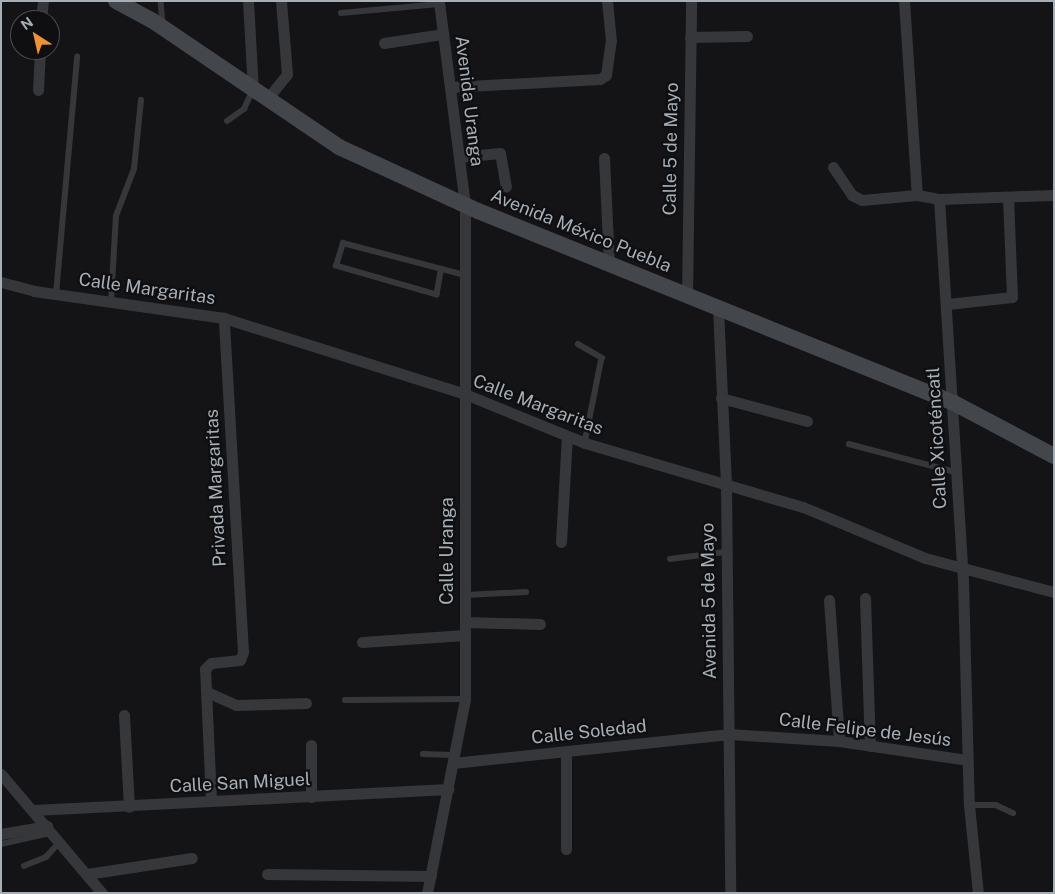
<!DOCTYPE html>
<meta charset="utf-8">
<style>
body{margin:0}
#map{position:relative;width:1055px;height:894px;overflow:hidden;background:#141416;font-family:"Public Sans",sans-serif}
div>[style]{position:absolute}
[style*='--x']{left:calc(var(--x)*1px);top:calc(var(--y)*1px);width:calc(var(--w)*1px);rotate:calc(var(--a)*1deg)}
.service>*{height:5.5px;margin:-2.75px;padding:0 2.75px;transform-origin:2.75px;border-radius:2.75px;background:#35373b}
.minor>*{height:11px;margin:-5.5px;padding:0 5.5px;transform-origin:5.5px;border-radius:5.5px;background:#35373b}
.secondary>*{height:16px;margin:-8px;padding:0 8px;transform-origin:8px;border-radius:8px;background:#43464b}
span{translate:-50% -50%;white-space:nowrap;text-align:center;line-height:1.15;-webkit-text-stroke:4.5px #0f0f11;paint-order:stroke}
.street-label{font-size:18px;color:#a6aeb6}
.frame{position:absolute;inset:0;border:2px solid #a6aeb6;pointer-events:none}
.north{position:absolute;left:10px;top:10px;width:50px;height:50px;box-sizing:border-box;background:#0f0f11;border:1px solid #4b4f53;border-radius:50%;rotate:325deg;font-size:14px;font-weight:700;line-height:20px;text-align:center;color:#a6aeb6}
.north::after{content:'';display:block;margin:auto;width:18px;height:22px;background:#ed9236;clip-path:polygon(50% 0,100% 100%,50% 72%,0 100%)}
</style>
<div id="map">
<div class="service">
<i style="--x:161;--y:1;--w:23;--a:85"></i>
<i style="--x:341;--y:13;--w:98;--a:-5.2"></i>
<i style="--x:227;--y:121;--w:21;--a:-35"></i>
<i style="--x:244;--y:109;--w:19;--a:-65"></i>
<i style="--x:441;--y:272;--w:23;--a:100"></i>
<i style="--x:437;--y:295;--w:105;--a:-164"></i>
<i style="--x:336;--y:266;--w:24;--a:-73"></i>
<i style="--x:343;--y:243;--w:126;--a:14.7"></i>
<i style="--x:56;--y:294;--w:238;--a:-84.9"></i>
<i style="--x:111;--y:302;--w:86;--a:-86.7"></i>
<i style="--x:116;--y:216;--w:50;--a:-69"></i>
<i style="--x:134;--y:169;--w:69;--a:-84.2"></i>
<i style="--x:578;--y:344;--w:28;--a:30"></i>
<i style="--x:602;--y:358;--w:87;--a:101.3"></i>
<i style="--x:849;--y:444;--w:110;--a:14.8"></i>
<i style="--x:670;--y:559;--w:55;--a:-7.3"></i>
<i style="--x:465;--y:595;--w:61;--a:-2.8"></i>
<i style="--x:345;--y:700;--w:120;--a:-0.5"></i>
<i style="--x:423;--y:754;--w:30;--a:2"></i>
<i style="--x:969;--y:805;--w:27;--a:0"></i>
<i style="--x:996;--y:805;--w:19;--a:25"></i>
<i style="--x:1;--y:844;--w:51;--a:-12.4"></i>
<i style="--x:24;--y:866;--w:24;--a:-22"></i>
<i style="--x:46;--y:857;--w:21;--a:-47"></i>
</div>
<div class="minor">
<i style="--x:248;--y:1;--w:89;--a:86.8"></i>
<i style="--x:904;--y:1;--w:194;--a:86.2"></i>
<i style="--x:917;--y:195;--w:22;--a:10"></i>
<i style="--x:939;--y:199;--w:115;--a:-2"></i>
<i style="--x:41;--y:20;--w:19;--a:-84"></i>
<i style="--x:690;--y:37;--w:57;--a:-1"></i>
<i style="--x:384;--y:43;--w:60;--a:-8.7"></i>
<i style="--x:450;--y:87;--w:150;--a:-3.1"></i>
<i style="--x:600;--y:79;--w:7;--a:-34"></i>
<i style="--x:606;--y:75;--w:34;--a:-82"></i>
<i style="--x:611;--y:41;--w:40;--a:-95.7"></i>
<i style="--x:38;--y:90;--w:40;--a:-87.1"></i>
<i style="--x:267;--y:99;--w:32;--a:-51"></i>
<i style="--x:287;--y:74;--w:73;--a:-94.7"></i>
<i style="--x:459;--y:157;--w:41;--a:-5.6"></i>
<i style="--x:500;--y:153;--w:34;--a:80"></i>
<i style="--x:604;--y:158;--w:106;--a:87.3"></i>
<i style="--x:833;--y:167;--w:34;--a:56"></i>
<i style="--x:852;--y:195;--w:11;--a:27"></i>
<i style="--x:862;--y:200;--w:55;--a:-5.2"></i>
<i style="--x:939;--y:199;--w:383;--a:86.4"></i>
<i style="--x:963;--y:581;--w:224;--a:88.5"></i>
<i style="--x:969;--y:805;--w:88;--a:84.2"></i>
<i style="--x:1;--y:282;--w:34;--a:15"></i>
<i style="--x:34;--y:291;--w:192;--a:8.1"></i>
<i style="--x:224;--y:318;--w:253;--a:17.5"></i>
<i style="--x:465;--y:394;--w:130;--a:22.2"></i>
<i style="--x:585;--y:443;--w:227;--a:16.4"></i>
<i style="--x:803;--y:507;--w:132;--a:22.7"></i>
<i style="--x:925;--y:558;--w:133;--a:14.8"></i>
<i style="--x:687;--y:297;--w:296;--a:-89.2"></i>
<i style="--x:948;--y:304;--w:64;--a:-6.2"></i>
<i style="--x:1012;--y:297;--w:99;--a:-92.3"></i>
<i style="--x:718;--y:308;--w:177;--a:87.4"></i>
<i style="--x:726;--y:485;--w:408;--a:89.4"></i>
<i style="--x:721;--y:398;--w:89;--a:15"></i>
<i style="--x:561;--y:542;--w:106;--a:-86.8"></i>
<i style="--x:865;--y:598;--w:148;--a:88.1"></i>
<i style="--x:829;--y:600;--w:141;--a:85.9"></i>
<i style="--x:465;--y:622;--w:75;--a:1.5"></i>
<i style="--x:362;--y:642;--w:103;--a:-3.9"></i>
<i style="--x:207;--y:692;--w:32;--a:24"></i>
<i style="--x:236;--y:705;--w:70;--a:-1.6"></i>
<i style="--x:124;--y:715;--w:92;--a:86.9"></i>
<i style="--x:453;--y:763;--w:278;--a:-6"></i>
<i style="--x:729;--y:734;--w:110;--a:3.6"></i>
<i style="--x:839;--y:741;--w:129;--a:8.4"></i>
<i style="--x:1;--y:774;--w:156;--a:49.7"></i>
<i style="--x:311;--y:797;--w:52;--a:-90"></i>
<i style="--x:211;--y:800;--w:131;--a:-92.6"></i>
<i style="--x:205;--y:669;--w:8;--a:-45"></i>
<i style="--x:211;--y:663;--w:29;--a:-6"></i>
<i style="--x:240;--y:660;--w:9;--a:-69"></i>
<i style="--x:243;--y:652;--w:335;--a:-93.3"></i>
<i style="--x:34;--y:810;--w:415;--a:-2.9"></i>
<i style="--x:1;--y:834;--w:47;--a:-9.9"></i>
<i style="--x:566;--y:849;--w:96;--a:-90"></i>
<i style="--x:87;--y:874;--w:106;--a:-8.7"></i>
<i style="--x:267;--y:874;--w:164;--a:0.7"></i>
<i style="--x:427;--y:893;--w:198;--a:-78.9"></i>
<i style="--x:465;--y:699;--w:494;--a:-90"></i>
<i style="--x:465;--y:205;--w:206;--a:-97.3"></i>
</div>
<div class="secondary">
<i style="--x:116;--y:1;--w:42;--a:28.4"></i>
<i style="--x:153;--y:21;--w:225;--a:34.1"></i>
<i style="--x:339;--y:147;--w:153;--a:24.7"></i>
<i style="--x:478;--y:211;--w:513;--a:21.97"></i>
<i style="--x:954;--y:403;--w:113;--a:27.9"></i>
</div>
<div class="street-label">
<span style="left:469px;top:101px;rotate:83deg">Avenida Uranga</span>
<span style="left:671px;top:149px;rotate:-89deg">Calle 5 de Mayo</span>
<span style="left:581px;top:231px;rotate:22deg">Avenida México Puebla</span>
<span style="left:147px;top:289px;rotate:8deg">Calle Margaritas</span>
<span style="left:538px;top:405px;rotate:21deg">Calle Margaritas</span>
<span style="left:937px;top:438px;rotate:-93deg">Calle Xicoténcatl</span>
<span style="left:216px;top:488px;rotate:-93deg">Privada Margaritas</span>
<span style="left:447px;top:551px;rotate:-90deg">Calle Uranga</span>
<span style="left:709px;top:601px;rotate:-91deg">Avenida 5 de Mayo</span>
<span style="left:865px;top:730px;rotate:7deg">Calle Felipe de Jesús</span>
<span style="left:589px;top:732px;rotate:-6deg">Calle Soledad</span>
<span style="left:240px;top:783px;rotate:-3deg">Calle San Miguel</span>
</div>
<div class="frame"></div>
<div class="north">N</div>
</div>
